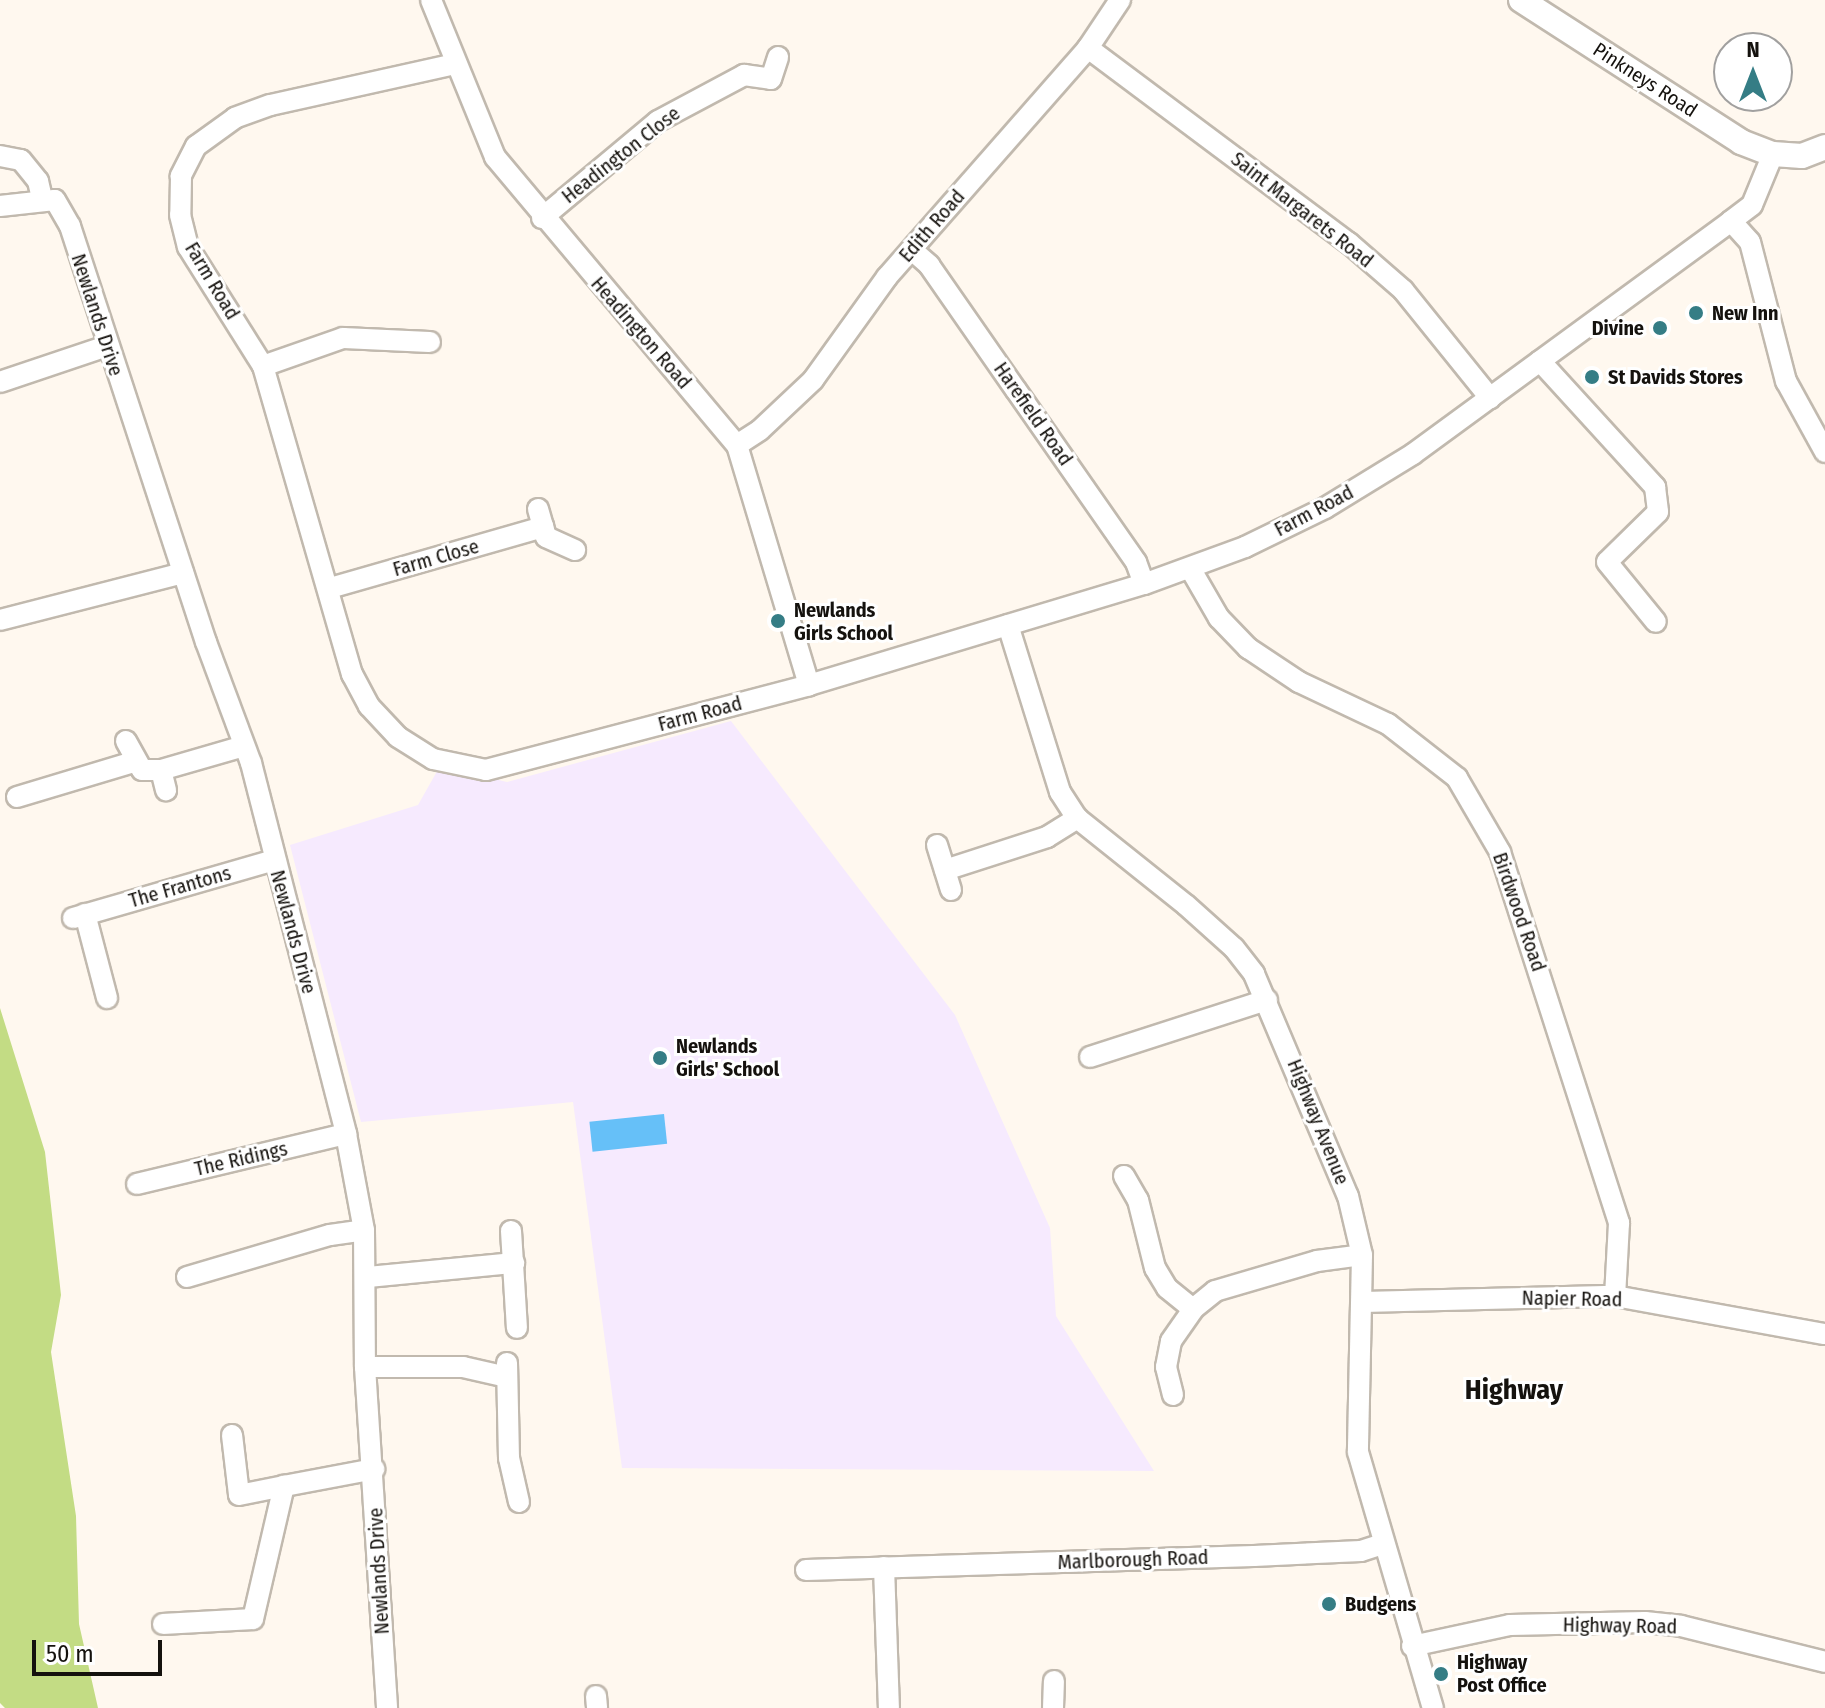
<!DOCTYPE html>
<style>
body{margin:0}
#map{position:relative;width:1825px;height:1708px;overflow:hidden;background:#fff8ef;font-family:"Fira Sans Condensed",sans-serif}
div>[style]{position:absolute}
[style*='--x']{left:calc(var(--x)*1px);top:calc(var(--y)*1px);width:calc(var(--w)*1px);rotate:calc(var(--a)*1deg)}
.education>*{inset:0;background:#f6eafe}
.green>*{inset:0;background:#c3dc84}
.water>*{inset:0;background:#66c0f8;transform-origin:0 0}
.roads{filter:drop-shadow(2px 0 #c1b9ae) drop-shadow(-2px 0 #c1b9ae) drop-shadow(0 2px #c1b9ae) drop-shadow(0 -2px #c1b9ae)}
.minor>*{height:20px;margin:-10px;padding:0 10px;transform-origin:10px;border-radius:10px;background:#fff}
.tertiary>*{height:24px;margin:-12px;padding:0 12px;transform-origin:12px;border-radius:12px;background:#fff}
.dots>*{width:22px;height:22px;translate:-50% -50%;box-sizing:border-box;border:4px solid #fff;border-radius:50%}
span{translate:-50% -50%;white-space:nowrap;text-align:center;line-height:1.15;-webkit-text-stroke:6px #fff;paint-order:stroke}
.street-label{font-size:20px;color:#15120e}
.poi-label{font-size:20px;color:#15120e;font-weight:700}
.left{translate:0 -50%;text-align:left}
.right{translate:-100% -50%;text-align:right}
.district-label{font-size:28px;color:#15120e;font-weight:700}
.north{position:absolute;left:1713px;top:32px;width:80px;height:80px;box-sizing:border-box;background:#fff;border:2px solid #a1a09f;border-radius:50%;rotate:0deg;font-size:22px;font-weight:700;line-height:32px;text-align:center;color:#15120e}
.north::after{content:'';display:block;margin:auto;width:28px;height:36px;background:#357d85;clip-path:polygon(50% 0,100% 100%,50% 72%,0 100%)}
.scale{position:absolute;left:32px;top:1640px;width:130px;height:36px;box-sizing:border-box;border:4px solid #15120e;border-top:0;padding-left:10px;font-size:24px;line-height:28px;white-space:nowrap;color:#15120e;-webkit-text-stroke:6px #fff;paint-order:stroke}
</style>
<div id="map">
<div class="education">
<i style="clip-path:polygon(731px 721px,955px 1015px,1050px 1228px,1056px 1316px,1154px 1471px,622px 1468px,573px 1102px,361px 1122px,290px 845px,418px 805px,440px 766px,507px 782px)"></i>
</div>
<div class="green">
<i style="clip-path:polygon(0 1008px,45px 1152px,61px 1295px,51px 1352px,76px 1516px,79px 1624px,98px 1708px,5px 1708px,0 1703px)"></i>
</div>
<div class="water">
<i style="left:664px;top:1114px;width:30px;height:75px;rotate:84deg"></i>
</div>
<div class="roads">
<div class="minor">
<i style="--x:431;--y:0;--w:170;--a:67.8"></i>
<i style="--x:495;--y:157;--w:376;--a:50"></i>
<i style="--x:737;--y:445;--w:251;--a:73.3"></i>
<i style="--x:1088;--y:48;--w:326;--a:36.8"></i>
<i style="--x:1349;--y:243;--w:72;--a:41"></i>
<i style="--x:1403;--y:290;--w:139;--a:51.1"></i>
<i style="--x:455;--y:64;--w:189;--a:167.5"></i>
<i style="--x:270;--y:105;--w:37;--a:160"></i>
<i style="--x:235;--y:118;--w:48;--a:144.3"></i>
<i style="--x:196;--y:146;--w:34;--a:117"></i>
<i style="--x:181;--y:176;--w:39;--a:91"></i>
<i style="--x:180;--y:215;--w:33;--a:76"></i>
<i style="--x:188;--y:247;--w:141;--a:57.8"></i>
<i style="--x:263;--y:366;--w:321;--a:73.9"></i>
<i style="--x:352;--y:674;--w:36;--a:62"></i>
<i style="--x:369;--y:706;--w:42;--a:46.9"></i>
<i style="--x:398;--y:737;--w:41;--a:32.2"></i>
<i style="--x:433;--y:759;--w:54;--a:11.7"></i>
<i style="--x:486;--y:770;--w:334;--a:-14.7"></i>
<i style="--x:809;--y:685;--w:350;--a:-16.8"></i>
<i style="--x:1144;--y:584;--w:108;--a:-20.1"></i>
<i style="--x:1245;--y:547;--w:89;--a:-26"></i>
<i style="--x:1325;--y:508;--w:103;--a:-31.5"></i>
<i style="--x:1413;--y:454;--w:394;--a:-36.2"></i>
<i style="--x:1731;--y:221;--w:26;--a:-37"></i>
<i style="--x:1752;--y:205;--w:55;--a:-67.6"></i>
<i style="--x:0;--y:156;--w:21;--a:11"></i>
<i style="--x:21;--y:160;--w:27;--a:51"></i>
<i style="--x:38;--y:181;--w:17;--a:77"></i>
<i style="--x:0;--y:206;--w:55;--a:-6.2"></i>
<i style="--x:55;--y:200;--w:30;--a:60"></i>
<i style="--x:70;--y:226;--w:438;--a:71.9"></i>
<i style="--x:206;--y:642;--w:129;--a:69.6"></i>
<i style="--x:251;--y:763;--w:383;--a:75.6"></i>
<i style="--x:346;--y:1134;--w:98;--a:79.4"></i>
<i style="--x:364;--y:1230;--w:137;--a:89.6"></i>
<i style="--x:365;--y:1367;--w:342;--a:86.3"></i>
<i style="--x:542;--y:218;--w:151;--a:-39.9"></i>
<i style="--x:658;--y:121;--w:98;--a:-28.1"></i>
<i style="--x:744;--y:75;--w:27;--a:8"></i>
<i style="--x:771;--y:79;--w:23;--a:-72"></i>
<i style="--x:1731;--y:221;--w:28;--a:48"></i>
<i style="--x:1750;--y:242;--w:144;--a:75.5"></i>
<i style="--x:1786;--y:381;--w:81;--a:61.2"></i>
<i style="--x:912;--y:250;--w:23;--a:41"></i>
<i style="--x:929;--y:265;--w:152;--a:55.2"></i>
<i style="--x:1016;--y:390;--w:210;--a:55.1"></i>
<i style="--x:1136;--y:562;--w:23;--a:70"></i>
<i style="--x:1540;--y:361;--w:171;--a:47.6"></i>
<i style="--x:1655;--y:487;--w:25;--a:83"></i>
<i style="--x:1658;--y:512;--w:71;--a:135.6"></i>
<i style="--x:1607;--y:562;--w:77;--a:50.8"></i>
<i style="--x:263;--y:366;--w:85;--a:-19.3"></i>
<i style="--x:343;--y:338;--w:87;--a:2.6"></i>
<i style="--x:0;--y:382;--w:113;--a:-18.6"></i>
<i style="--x:737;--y:445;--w:27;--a:-33"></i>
<i style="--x:760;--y:430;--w:73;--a:-43.3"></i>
<i style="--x:813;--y:380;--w:127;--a:-54.3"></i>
<i style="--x:887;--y:277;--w:305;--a:-48.7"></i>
<i style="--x:1088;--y:48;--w:58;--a:-56.3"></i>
<i style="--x:538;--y:509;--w:29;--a:74"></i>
<i style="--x:546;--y:537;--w:32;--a:24"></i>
<i style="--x:1190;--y:568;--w:58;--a:59.9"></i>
<i style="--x:1219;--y:618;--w:42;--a:46"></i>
<i style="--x:1248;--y:648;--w:61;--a:33.7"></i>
<i style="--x:1299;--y:682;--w:98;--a:25.3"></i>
<i style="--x:1388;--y:724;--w:88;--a:38"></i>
<i style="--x:1457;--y:778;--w:86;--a:59.8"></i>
<i style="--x:1500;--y:852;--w:390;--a:72.2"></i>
<i style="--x:1619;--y:1223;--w:73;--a:93.1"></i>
<i style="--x:330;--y:588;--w:222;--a:-16"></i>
<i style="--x:0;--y:620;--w:189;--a:-14.4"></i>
<i style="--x:1008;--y:625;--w:175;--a:72.7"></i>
<i style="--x:1060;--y:792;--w:31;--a:57"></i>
<i style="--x:1077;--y:818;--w:139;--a:38.6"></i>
<i style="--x:1186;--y:905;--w:64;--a:41.9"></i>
<i style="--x:1234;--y:948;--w:33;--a:52"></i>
<i style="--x:1254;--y:974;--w:241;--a:67.1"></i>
<i style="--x:1348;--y:1196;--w:61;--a:76.7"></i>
<i style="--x:1362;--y:1255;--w:197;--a:91.2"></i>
<i style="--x:1358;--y:1452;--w:267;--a:73.7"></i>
<i style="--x:126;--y:741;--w:33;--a:61"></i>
<i style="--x:142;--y:770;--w:19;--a:0"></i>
<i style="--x:161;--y:770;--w:86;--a:-16.1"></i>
<i style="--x:161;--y:770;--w:21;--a:76"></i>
<i style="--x:17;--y:797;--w:122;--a:-16.7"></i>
<i style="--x:937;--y:845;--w:47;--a:72.7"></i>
<i style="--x:945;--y:870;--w:107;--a:-17.9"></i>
<i style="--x:1047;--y:837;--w:36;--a:-32"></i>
<i style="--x:85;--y:914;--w:87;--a:75.3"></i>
<i style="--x:73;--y:918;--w:209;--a:-16.1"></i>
<i style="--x:1090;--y:1057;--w:186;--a:-17.9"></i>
<i style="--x:1124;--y:1176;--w:28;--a:60"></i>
<i style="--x:1138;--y:1200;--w:70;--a:76"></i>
<i style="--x:1155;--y:1268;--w:23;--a:59"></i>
<i style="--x:1167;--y:1288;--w:33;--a:39"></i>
<i style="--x:137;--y:1184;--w:215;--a:-13.5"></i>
<i style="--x:511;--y:1231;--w:97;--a:86.5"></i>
<i style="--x:187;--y:1277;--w:149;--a:-16.4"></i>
<i style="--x:330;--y:1235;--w:34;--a:-8"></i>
<i style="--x:368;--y:1277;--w:147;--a:-5.5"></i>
<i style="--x:1363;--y:1302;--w:252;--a:-1.4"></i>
<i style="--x:1615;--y:1296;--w:213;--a:10.3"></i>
<i style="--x:507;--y:1363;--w:95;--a:88.8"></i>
<i style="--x:509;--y:1458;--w:45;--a:77.2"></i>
<i style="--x:365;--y:1367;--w:98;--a:0"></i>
<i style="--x:463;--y:1367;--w:45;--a:12.8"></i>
<i style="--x:1173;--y:1395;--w:29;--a:-104"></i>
<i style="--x:1166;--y:1367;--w:26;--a:-79"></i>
<i style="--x:1171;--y:1341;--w:39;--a:-55"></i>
<i style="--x:1193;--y:1309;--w:28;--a:-39"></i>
<i style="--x:1215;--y:1291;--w:106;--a:-16.4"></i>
<i style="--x:1317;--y:1261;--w:45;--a:-7.6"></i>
<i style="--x:232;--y:1435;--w:60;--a:83.3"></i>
<i style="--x:239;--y:1495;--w:46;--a:-11.3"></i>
<i style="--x:884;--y:1567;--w:141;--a:88"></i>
<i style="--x:806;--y:1570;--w:448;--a:-1.8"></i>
<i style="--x:1254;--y:1556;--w:107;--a:-2.7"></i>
<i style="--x:1361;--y:1551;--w:22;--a:-18"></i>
<i style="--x:163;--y:1624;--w:90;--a:-3.2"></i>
<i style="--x:253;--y:1619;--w:137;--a:-76.9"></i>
<i style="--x:284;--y:1486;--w:92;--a:-10.7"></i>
<i style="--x:1412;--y:1646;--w:100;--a:-12.1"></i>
<i style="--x:1510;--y:1625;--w:135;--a:-1.3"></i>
<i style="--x:1645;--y:1622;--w:36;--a:6"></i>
<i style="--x:1681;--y:1626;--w:148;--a:14"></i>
<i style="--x:596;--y:1696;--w:12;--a:85"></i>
<i style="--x:1053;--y:1708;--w:27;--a:-88"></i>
</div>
<div class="tertiary">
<i style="--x:1521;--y:0;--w:262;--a:32.8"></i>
<i style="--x:1741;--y:142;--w:34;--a:21"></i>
<i style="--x:1773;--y:154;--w:29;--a:4"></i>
<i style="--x:1802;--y:156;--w:25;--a:-21"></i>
</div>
</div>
<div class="dots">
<i style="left:1696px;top:313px;background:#357d85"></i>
<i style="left:1660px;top:328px;background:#357d85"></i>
<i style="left:1592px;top:377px;background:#357d85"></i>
<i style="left:778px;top:621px;background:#357d85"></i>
<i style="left:660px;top:1058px;background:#357d85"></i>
<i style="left:1329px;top:1604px;background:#357d85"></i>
<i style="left:1441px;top:1674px;background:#357d85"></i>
</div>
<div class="street-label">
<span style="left:1645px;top:80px;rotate:33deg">Pinkneys Road</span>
<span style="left:621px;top:155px;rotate:-38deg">Headington Close</span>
<span style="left:1302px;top:210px;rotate:38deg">Saint Margarets Road</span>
<span style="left:932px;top:226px;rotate:-49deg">Edith Road</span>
<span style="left:212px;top:281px;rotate:59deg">Farm Road</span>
<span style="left:97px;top:315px;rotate:72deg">Newlands Drive</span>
<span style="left:641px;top:333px;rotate:49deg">Headington Road</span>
<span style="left:1033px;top:414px;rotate:55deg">Harefield Road</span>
<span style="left:1314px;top:511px;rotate:-28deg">Farm Road</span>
<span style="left:436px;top:558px;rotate:-16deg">Farm Close</span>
<span style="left:700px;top:714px;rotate:-15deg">Farm Road</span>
<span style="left:180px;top:887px;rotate:-16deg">The Frantons</span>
<span style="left:1519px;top:912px;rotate:71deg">Birdwood Road</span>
<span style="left:293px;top:932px;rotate:75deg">Newlands Drive</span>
<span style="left:1318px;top:1122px;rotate:68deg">Highway Avenue</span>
<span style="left:241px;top:1159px;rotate:-13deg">The Ridings</span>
<span style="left:1572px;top:1299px;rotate:1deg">Napier Road</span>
<span style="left:1133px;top:1560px;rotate:-2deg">Marlborough Road</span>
<span style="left:379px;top:1571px;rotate:-93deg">Newlands Drive</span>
<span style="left:1620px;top:1626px;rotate:1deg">Highway Road</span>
</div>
<div class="poi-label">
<span class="left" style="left:1712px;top:313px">New Inn</span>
<span class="right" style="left:1644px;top:328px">Divine</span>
<span class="left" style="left:1608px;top:377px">St Davids Stores</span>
<span class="left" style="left:794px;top:622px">Newlands<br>Girls School</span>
<span class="left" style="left:676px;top:1058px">Newlands<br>Girls' School</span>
<span class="left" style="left:1345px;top:1604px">Budgens</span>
<span class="left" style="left:1457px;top:1674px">Highway<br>Post Office</span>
</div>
<div class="district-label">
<span style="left:1514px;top:1390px">Highway</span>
</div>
<div class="north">N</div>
<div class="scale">50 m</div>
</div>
